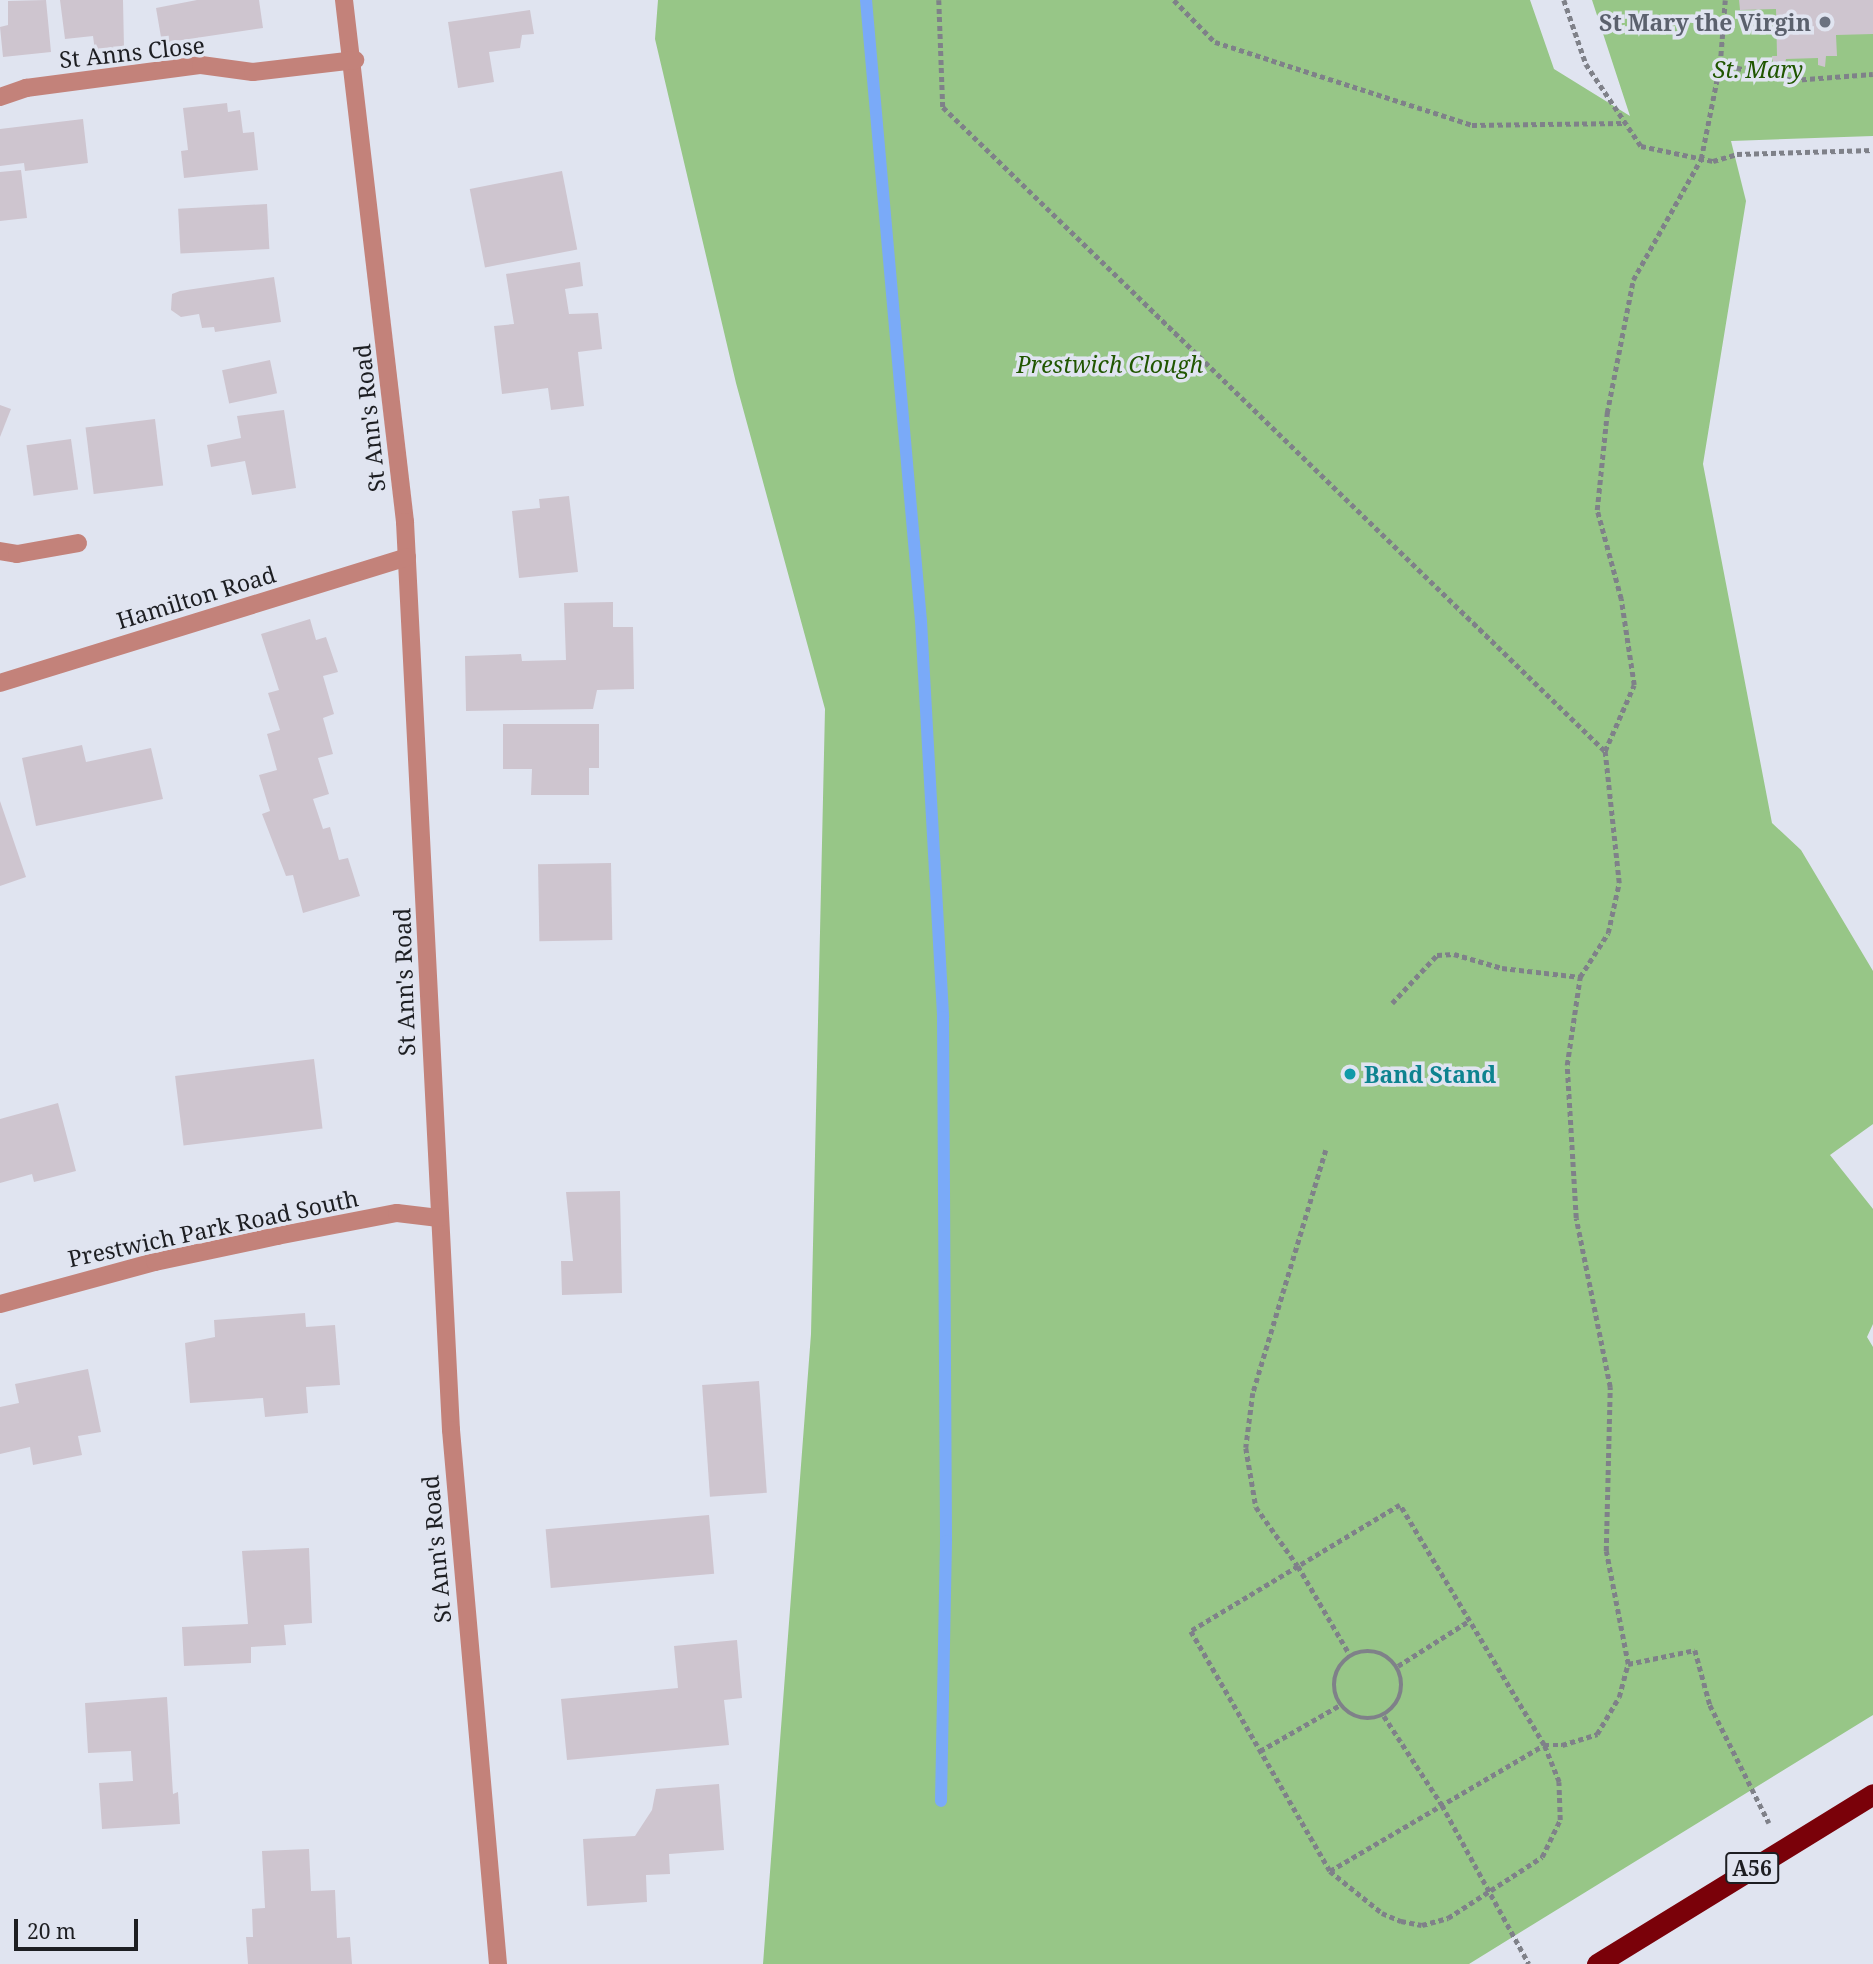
<!DOCTYPE html>
<style>
body{margin:0}
#map{position:relative;width:1873px;height:1964px;overflow:hidden;background:#e0e4f0;font-family:"Noto Serif",serif}
div>[style]{position:absolute}
[style*='--x']{left:calc(var(--x)*1px);top:calc(var(--y)*1px);width:calc(var(--w)*1px);rotate:calc(var(--a)*1deg)}
.green>*{inset:0;background:#97c687}
.stream>*{height:12px;margin:-6px;padding:0 6px;transform-origin:6px;border-radius:6px;background:#7aaaf8}
.building>*{inset:0;background:#cec5cf;transform-origin:0 0}
.path>*{height:4.5px;margin-top:-2.25px;transform-origin:0;background:repeating-linear-gradient(90deg,#7f8189 0 5px,transparent 0 8.5px)}
.path>.ring{margin:-2.25px;padding:0;box-sizing:content-box;background:none;border:4.5px solid #7f8189;border-radius:50%}
.minor>*{height:18px;margin:-9px;padding:0 9px;transform-origin:9px;border-radius:9px;background:#c3827a}
.highway>*{height:21px;margin:-10.5px;padding:0 10.5px;transform-origin:10.5px;border-radius:10.5px;background:#7a0109}
.dots>*{width:19px;height:19px;translate:-50% -50%;box-sizing:border-box;border:4px solid #e0e4f0;border-radius:50%}
span{translate:-50% -50%;white-space:nowrap;text-align:center;line-height:1.15;-webkit-text-stroke:7px #e0e4f0;paint-order:stroke}
.shield-label span{padding:2px 5px;background:#e0e4f0;border:2px solid;border-radius:5px;-webkit-text-stroke-width:0}
.shield-label{font-size:21px;color:#1d1e22;font-weight:700}
.worship-label{font-size:23px;color:#5b616d;font-weight:700}
.right{translate:-100% -50%;text-align:right}
.street-label{font-size:23px;color:#1d1e22}
.park-label{font-size:23px;color:#205600;font-style:italic}
.culture-label{font-size:23px;color:#0d838f;font-weight:700}
.left{translate:0 -50%;text-align:left}
.scale{position:absolute;left:14px;top:1919px;width:124px;height:32px;box-sizing:border-box;border:4px solid #1d1e22;border-top:0;padding-left:9px;font-size:21px;line-height:24px;white-space:nowrap;color:#1d1e22;-webkit-text-stroke:5px #e0e4f0;paint-order:stroke}
</style>
<div id="map">
<div class="green">
<i style="clip-path:polygon(658px 0,1530px 0,1554px 69px,1630px 116px,1592px 0,1873px 0,1873px 136px,1731px 141px,1746px 201px,1703px 464px,1772px 823px,1801px 850px,1873px 971px,1873px 1124px,1830px 1155px,1873px 1209px,1873px 1324px,1867px 1337px,1873px 1347px,1873px 1715px,1469px 1964px,763px 1964px,811px 1334px,825px 709px,736px 383px,655px 39px)"></i>
</div>
<div class="stream">
<i style="--x:866;--y:0;--w:623;--a:84.94"></i>
<i style="--x:921;--y:621;--w:397;--a:86.8"></i>
<i style="--x:943;--y:1017;--w:524;--a:89.67"></i>
<i style="--x:946;--y:1541;--w:260;--a:91.1"></i>
</div>
<div class="building">
<i style="clip-path:polygon(46px 0,51px 52px,3px 57px,0 27px,8px 25px,8px 1px)"></i>
<i style="clip-path:polygon(60px 0,123px 0,124px 48px,95px 51px,93px 36px,65px 39px)"></i>
<i style="clip-path:polygon(197px 0,259px 0,263px 28px,162px 43px,156px 8px)"></i>
<i style="clip-path:polygon(1739px 0,1873px 0,1873px 34px,1836px 35px,1837px 56px,1826px 56px,1825px 67px,1818px 65px,1818px 58px,1786px 59px,1784px 68px,1780px 69px,1773px 62px,1772px 56px,1777px 56px,1776px 9px,1740px 10px)"></i>
<i style="clip-path:polygon(530px 10px,534px 34px,522px 35px,520px 48px,489px 52px,494px 82px,458px 88px,448px 22px)"></i>
<i style="clip-path:polygon(227px 103px,228px 112px,240px 110px,243px 133px,254px 132px,258px 170px,184px 178px,181px 151px,188px 150px,183px 108px)"></i>
<i style="clip-path:polygon(83px 119px,88px 163px,25px 171px,24px 163px,0 166px,0 129px)"></i>
<i style="clip-path:polygon(21px 170px,27px 218px,0 221px,0 172px)"></i>
<i style="left:562px;top:171px;width:80px;height:94px;rotate:79deg"></i>
<i style="left:267px;top:204px;width:45px;height:89px;rotate:87deg"></i>
<i style="clip-path:polygon(580px 262px,583px 286px,565px 289px,569px 314px,598px 313px,602px 349px,578px 352px,584px 406px,551px 410px,548px 388px,502px 394px,494px 326px,514px 324px,506px 274px)"></i>
<i style="clip-path:polygon(274px 277px,281px 322px,215px 332px,214px 327px,202px 328px,199px 314px,181px 317px,171px 310px,172px 294px,180px 291px)"></i>
<i style="left:270px;top:360px;width:34px;height:49px;rotate:78deg"></i>
<i style="clip-path:polygon(0 405px,11px 409px,0 437px)"></i>
<i style="clip-path:polygon(284px 410px,296px 488px,252px 495px,245px 461px,211px 467px,207px 445px,241px 438px,237px 416px)"></i>
<i style="left:155px;top:419px;width:67px;height:70px;rotate:83deg"></i>
<i style="left:71px;top:439px;width:51px;height:45px;rotate:82deg"></i>
<i style="clip-path:polygon(569px 496px,578px 572px,519px 578px,512px 511px,540px 508px,539px 499px)"></i>
<i style="clip-path:polygon(613px 602px,613px 627px,633px 627px,634px 689px,597px 690px,593px 709px,466px 711px,465px 656px,521px 654px,522px 661px,566px 660px,564px 603px)"></i>
<i style="clip-path:polygon(310px 619px,316px 640px,326px 637px,338px 672px,323px 676px,334px 714px,323px 718px,333px 754px,318px 758px,329px 794px,313px 799px,323px 829px,330px 827px,339px 860px,348px 858px,360px 896px,303px 913px,293px 875px,286px 876px,262px 814px,270px 811px,259px 775px,277px 770px,267px 734px,280px 730px,268px 693px,279px 690px,261px 634px)"></i>
<i style="clip-path:polygon(503px 724px,599px 724px,599px 768px,589px 768px,589px 795px,531px 795px,532px 769px,503px 769px)"></i>
<i style="clip-path:polygon(82px 745px,86px 762px,151px 748px,163px 799px,36px 826px,22px 758px)"></i>
<i style="clip-path:polygon(0 801px,26px 877px,0 886px)"></i>
<i style="left:611px;top:863px;width:77px;height:73px;rotate:89deg"></i>
<i style="left:314px;top:1059px;width:70px;height:140px;rotate:83deg"></i>
<i style="clip-path:polygon(58px 1103px,76px 1171px,34px 1182px,32px 1174px,0 1183px,0 1119px)"></i>
<i style="clip-path:polygon(620px 1191px,622px 1293px,562px 1295px,561px 1261px,573px 1261px,566px 1192px)"></i>
<i style="clip-path:polygon(305px 1313px,306px 1327px,335px 1325px,340px 1385px,306px 1387px,308px 1413px,265px 1417px,263px 1398px,190px 1403px,185px 1343px,215px 1337px,214px 1320px)"></i>
<i style="clip-path:polygon(88px 1369px,101px 1432px,78px 1436px,82px 1455px,33px 1465px,30px 1447px,0 1454px,0 1407px,19px 1403px,15px 1384px)"></i>
<i style="left:759px;top:1381px;width:112px;height:57px;rotate:86deg"></i>
<i style="left:709px;top:1515px;width:59px;height:164px;rotate:85deg"></i>
<i style="clip-path:polygon(309px 1548px,312px 1623px,284px 1625px,286px 1645px,251px 1647px,251px 1663px,184px 1666px,182px 1627px,248px 1624px,242px 1551px)"></i>
<i style="clip-path:polygon(737px 1640px,742px 1698px,724px 1700px,729px 1745px,567px 1760px,561px 1699px,678px 1688px,674px 1646px)"></i>
<i style="clip-path:polygon(167px 1697px,173px 1794px,178px 1792px,180px 1824px,102px 1829px,99px 1783px,133px 1781px,131px 1751px,88px 1753px,85px 1703px)"></i>
<i style="clip-path:polygon(719px 1784px,724px 1850px,669px 1854px,670px 1874px,646px 1875px,647px 1902px,587px 1906px,583px 1839px,635px 1836px,652px 1810px,656px 1789px)"></i>
<i style="clip-path:polygon(309px 1849px,311px 1891px,335px 1890px,337px 1938px,350px 1937px,352px 1964px,248px 1964px,246px 1937px,253px 1937px,252px 1909px,265px 1908px,262px 1851px)"></i>
</div>
<div class="path">
<i style="--x:939;--y:0;--w:107;--a:87.9"></i>
<i style="--x:943;--y:107;--w:924;--a:44.21"></i>
<i style="--x:1174;--y:0;--w:59;--a:45.7"></i>
<i style="--x:1215;--y:42;--w:270;--a:17.9"></i>
<i style="--x:1472;--y:125;--w:154;--a:-0.7"></i>
<i style="--x:1564;--y:0;--w:68;--a:71"></i>
<i style="--x:1586;--y:64;--w:99;--a:56.1"></i>
<i style="--x:1641;--y:146;--w:74;--a:11.8"></i>
<i style="--x:1713;--y:161;--w:25;--a:-16"></i>
<i style="--x:1737;--y:154;--w:136;--a:-1.7"></i>
<i style="--x:1720;--y:64;--w:75;--a:12.4"></i>
<i style="--x:1793;--y:80;--w:80;--a:-4.3"></i>
<i style="--x:1392;--y:1003;--w:66;--a:-46.8"></i>
<i style="--x:1437;--y:955;--w:17;--a:-3"></i>
<i style="--x:1454;--y:954;--w:50;--a:16.3"></i>
<i style="--x:1502;--y:968;--w:79;--a:6.6"></i>
<i style="--x:1326;--y:1150;--w:254;--a:106.7"></i>
<i style="--x:1253;--y:1393;--w:55;--a:97.3"></i>
<i style="--x:1246;--y:1448;--w:60;--a:80.4"></i>
<i style="--x:1256;--y:1507;--w:72;--a:54.6"></i>
<i style="--x:1298;--y:1566;--w:103;--a:59.7"></i>
<i class="ring" style="left:1334px;top:1651px;width:63.5px;height:63.5px"></i>
<i style="--x:1628;--y:1664;--w:68;--a:-11.8"></i>
<i style="--x:1695;--y:1650;--w:57;--a:74.7"></i>
<i style="--x:1710;--y:1705;--w:132;--a:63.4"></i>
<i style="--x:1398;--y:1666;--w:84;--a:-32.4"></i>
<i style="--x:1384;--y:1716;--w:106;--a:56.9"></i>
<i style="--x:1442;--y:1805;--w:181;--a:61.3"></i>
<i style="--x:1260;--y:1751;--w:92;--a:-29.9"></i>
<i style="--x:1330;--y:1871;--w:67;--a:38.9"></i>
<i style="--x:1382;--y:1913;--w:21;--a:23"></i>
<i style="--x:1401;--y:1921;--w:21;--a:11"></i>
<i style="--x:1422;--y:1925;--w:27;--a:-15"></i>
<i style="--x:1448;--y:1918;--w:112;--a:-33"></i>
<i style="--x:1542;--y:1857;--w:41;--a:-64.1"></i>
<i style="--x:1560;--y:1820;--w:38;--a:-92"></i>
<i style="--x:1559;--y:1782;--w:40;--a:-112"></i>
<i style="--x:1544;--y:1745;--w:280;--a:-121"></i>
<i style="--x:1400;--y:1505;--w:244;--a:148.9"></i>
<i style="--x:1191;--y:1631;--w:277;--a:59.9"></i>
<i style="--x:1330;--y:1871;--w:248;--a:-30.5"></i>
<i style="--x:1544;--y:1745;--w:18;--a:0"></i>
<i style="--x:1562;--y:1745;--w:37;--a:-17"></i>
<i style="--x:1597;--y:1734;--w:43;--a:-59.3"></i>
<i style="--x:1619;--y:1697;--w:34;--a:-75"></i>
<i style="--x:1628;--y:1664;--w:115;--a:-101"></i>
<i style="--x:1606;--y:1551;--w:164;--a:-88.6"></i>
<i style="--x:1610;--y:1387;--w:172;--a:-101.4"></i>
<i style="--x:1576;--y:1218;--w:153;--a:-93.4"></i>
<i style="--x:1567;--y:1065;--w:89;--a:-81.6"></i>
<i style="--x:1580;--y:977;--w:52;--a:-57.5"></i>
<i style="--x:1608;--y:933;--w:51;--a:-77.6"></i>
<i style="--x:1619;--y:883;--w:133;--a:-96.1"></i>
<i style="--x:1605;--y:751;--w:72;--a:-66.3"></i>
<i style="--x:1634;--y:685;--w:87;--a:-98.6"></i>
<i style="--x:1621;--y:599;--w:92;--a:-105.1"></i>
<i style="--x:1597;--y:510;--w:98;--a:-84.1"></i>
<i style="--x:1607;--y:413;--w:136;--a:-78.9"></i>
<i style="--x:1633;--y:280;--w:139;--a:-60.7"></i>
<i style="--x:1701;--y:159;--w:97;--a:-78.7"></i>
<i style="--x:1720;--y:64;--w:64;--a:-85.5"></i>
</div>
<div class="minor">
<i style="--x:344;--y:0;--w:526;--a:83.33"></i>
<i style="--x:405;--y:522;--w:909;--a:87.1"></i>
<i style="--x:451;--y:1430;--w:536;--a:84.97"></i>
<i style="--x:0;--y:97;--w:28;--a:-19"></i>
<i style="--x:26;--y:88;--w:177;--a:-7.5"></i>
<i style="--x:201;--y:65;--w:52;--a:7.7"></i>
<i style="--x:253;--y:72;--w:103;--a:-6.7"></i>
<i style="--x:0;--y:551;--w:17;--a:10"></i>
<i style="--x:17;--y:554;--w:62;--a:-10.2"></i>
<i style="--x:0;--y:683;--w:426;--a:-17.2"></i>
<i style="--x:0;--y:1304;--w:161;--a:-15.2"></i>
<i style="--x:155;--y:1262;--w:125;--a:-12"></i>
<i style="--x:277;--y:1236;--w:122;--a:-10.9"></i>
<i style="--x:397;--y:1213;--w:42;--a:6.8"></i>
</div>
<div class="highway">
<i style="--x:1597;--y:1964;--w:324;--a:-31.6"></i>
</div>
<div class="dots">
<i style="left:1825px;top:22px;background:#6b7280"></i>
<i style="left:1350px;top:1074px;background:#0f9aa8"></i>
</div>
<div class="shield-label">
<span style="left:1752px;top:1868px">A56</span>
</div>
<div class="worship-label">
<span class="right" style="left:1811px;top:22px">St Mary the Virgin</span>
</div>
<div class="street-label">
<span style="left:132px;top:52px;rotate:-6deg">St Anns Close</span>
<span style="left:369px;top:418px;rotate:-96deg">St Ann's Road</span>
<span style="left:196px;top:597px;rotate:-17deg">Hamilton Road</span>
<span style="left:404px;top:982px;rotate:-92deg">St Ann's Road</span>
<span style="left:213px;top:1228px;rotate:-12deg">Prestwich Park Road South</span>
<span style="left:436px;top:1549px;rotate:-95deg">St Ann's Road</span>
</div>
<div class="park-label">
<span style="left:1758px;top:69px">St. Mary</span>
<span style="left:1110px;top:364px">Prestwich Clough</span>
</div>
<div class="culture-label">
<span class="left" style="left:1364px;top:1074px">Band Stand</span>
</div>
<div class="scale">20 m</div>
</div>
